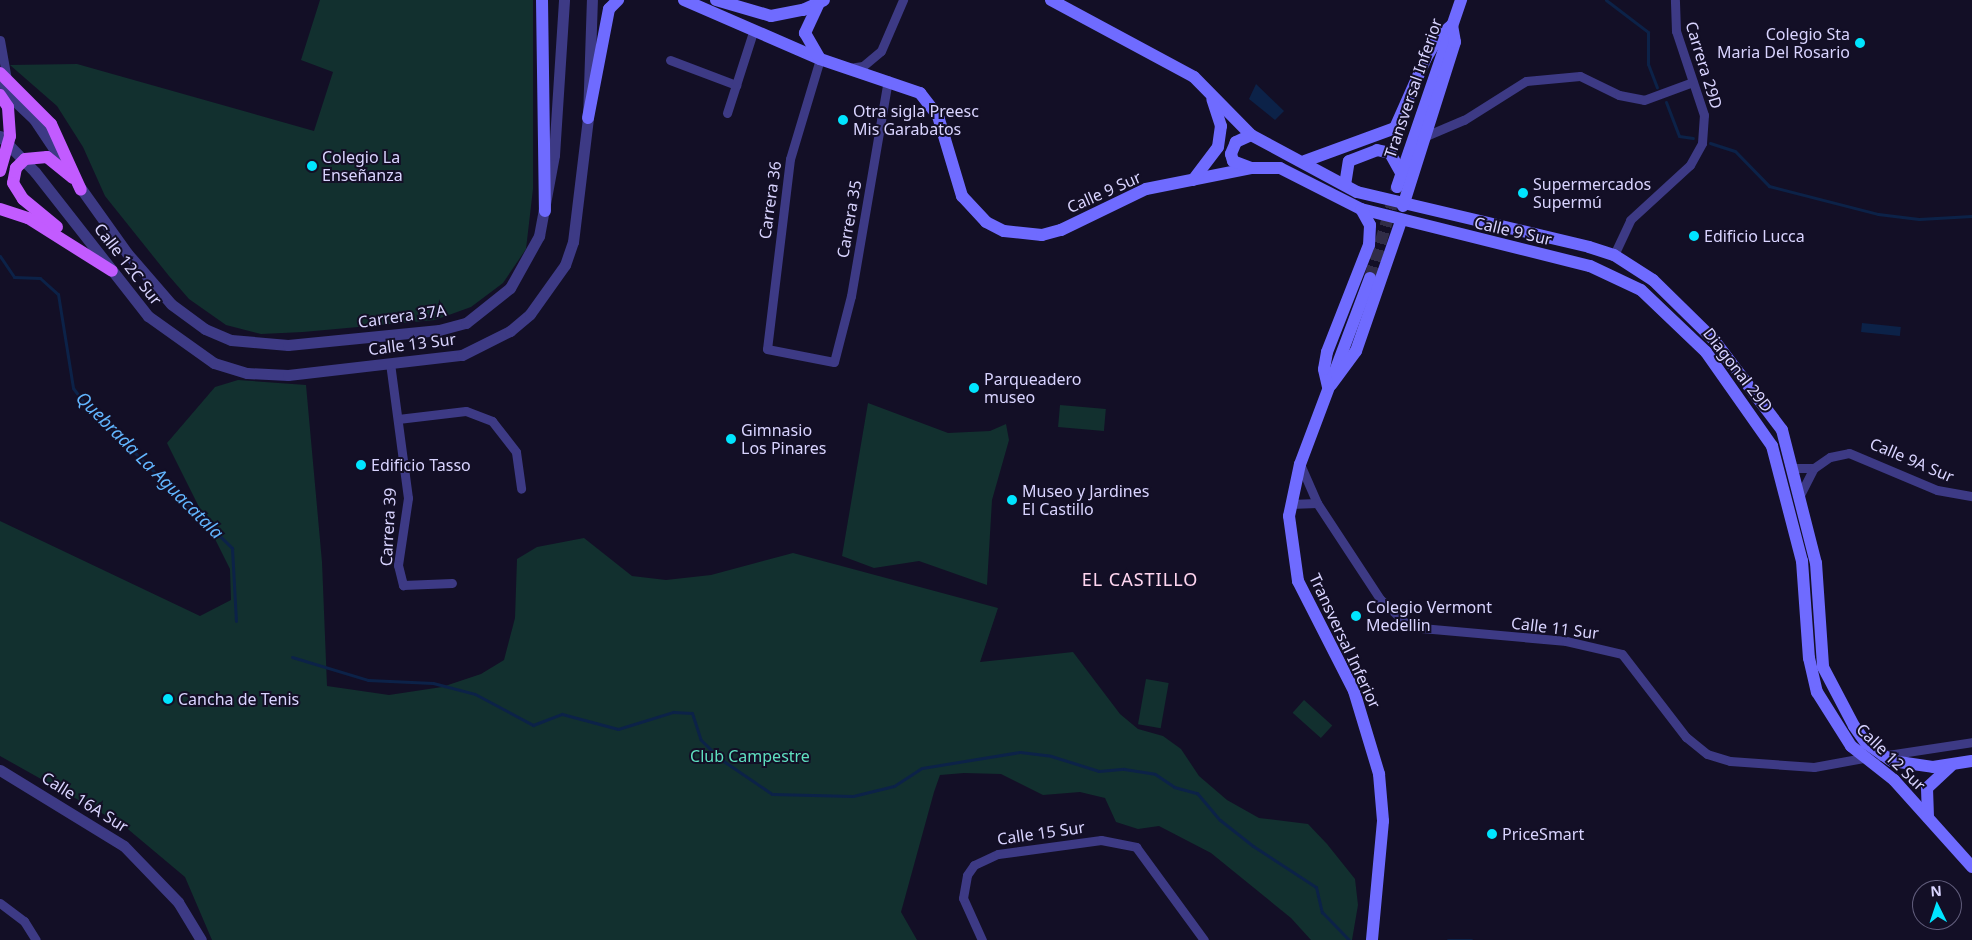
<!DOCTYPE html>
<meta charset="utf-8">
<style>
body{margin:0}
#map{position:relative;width:1972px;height:940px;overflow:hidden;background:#130f26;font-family:"Noto Sans",sans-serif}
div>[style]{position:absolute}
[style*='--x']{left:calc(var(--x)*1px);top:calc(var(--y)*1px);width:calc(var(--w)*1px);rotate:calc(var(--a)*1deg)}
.green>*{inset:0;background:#12302f;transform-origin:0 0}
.water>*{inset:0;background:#0c2248;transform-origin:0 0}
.stream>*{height:3px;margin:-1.5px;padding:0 1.5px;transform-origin:1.5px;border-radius:1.5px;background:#0c2248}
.secondary-tunnel>*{height:12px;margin-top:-6px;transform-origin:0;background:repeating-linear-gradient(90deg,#312d47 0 12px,transparent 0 18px)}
.minor>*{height:9px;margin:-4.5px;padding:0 4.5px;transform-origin:4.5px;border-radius:4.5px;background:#3d3a85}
.tertiary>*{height:11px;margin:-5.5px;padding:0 5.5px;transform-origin:5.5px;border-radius:5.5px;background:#3d3a85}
.secondary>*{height:12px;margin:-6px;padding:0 6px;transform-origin:6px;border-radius:6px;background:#6f6bff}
.primary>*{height:12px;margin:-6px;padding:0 6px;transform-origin:6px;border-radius:6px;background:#c25bff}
.primary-bridge>*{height:12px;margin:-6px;padding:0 6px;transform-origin:6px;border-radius:6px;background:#c25bff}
.dots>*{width:14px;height:14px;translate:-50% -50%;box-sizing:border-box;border:2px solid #130f26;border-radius:50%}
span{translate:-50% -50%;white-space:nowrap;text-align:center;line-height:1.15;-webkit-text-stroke:4px #130f26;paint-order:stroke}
.poi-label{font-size:16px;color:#d9d4ff}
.right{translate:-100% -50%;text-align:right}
.left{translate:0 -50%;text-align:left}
.street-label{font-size:16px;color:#d9d4ff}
.park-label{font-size:16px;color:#5fe0c0}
.water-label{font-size:18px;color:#62b6ff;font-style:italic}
.neighbourhood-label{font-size:18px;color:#ffd6f0;letter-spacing:1px}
.north{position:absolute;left:1912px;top:880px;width:50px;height:50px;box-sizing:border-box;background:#130f26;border:1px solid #625e7d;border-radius:50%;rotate:356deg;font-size:14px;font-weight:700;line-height:20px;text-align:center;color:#d9d4ff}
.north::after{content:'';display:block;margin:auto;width:18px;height:22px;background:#00e5ff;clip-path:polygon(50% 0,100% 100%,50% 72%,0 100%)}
</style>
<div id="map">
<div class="green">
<i style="clip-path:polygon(320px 0,533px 0,533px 189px,526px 249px,503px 283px,471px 307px,435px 320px,303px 332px,261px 334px,226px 325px,189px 299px,169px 276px,105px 196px,83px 147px,57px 106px,10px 65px,77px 64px,314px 131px,333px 72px,301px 60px)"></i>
<i style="clip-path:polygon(238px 380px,306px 385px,322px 562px,327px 686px,389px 695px,442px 687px,481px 674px,504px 660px,515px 618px,517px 559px,537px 547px,584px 538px,632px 576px,666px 580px,711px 575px,793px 553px,998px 608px,980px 662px,1073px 652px,1120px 714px,1138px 729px,1163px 736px,1181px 749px,1199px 776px,1227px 800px,1259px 818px,1308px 824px,1327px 844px,1355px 879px,1358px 905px,1352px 940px,1311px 940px,1291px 918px,1211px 853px,1159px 826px,1138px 829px,1116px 822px,1105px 798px,1080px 792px,1043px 795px,1001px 774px,964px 773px,940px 775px,934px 792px,901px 912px,917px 940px,212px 940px,185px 877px,123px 825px,0 756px,0 521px,200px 616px,231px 600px,230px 569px,167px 443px,215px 387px)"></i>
<i style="clip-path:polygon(868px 403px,948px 433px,990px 431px,1006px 424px,1009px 440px,992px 500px,987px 585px,919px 561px,874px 568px,842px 556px)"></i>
<i style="left:1060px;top:405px;width:46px;height:22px;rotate:5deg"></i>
<i style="left:1146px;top:679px;width:23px;height:46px;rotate:10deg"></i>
<i style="left:1304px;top:700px;width:38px;height:17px;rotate:42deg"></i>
</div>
<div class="water">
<i style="clip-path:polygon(1256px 84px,1284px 111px,1275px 120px,1249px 99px)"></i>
<i style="left:1862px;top:323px;width:39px;height:9px;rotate:6deg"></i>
</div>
<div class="stream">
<i style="--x:1606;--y:0;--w:53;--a:37.3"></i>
<i style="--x:1648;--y:32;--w:32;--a:90"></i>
<i style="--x:1648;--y:64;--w:25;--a:69"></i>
<i style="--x:1666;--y:102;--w:36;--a:69"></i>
<i style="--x:1679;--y:136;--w:14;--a:8"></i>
<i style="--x:1710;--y:143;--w:26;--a:18"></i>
<i style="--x:1735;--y:151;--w:49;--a:45.8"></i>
<i style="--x:1769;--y:186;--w:113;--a:14.4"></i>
<i style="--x:1878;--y:214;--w:41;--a:7"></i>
<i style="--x:1919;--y:219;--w:53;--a:-3.2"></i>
<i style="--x:0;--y:256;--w:25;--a:56"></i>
<i style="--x:14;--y:277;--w:26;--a:2"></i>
<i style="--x:40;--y:278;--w:24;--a:42"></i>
<i style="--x:58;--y:294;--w:95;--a:80.9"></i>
<i style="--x:73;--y:388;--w:20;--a:53"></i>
<i style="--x:85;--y:404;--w:206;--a:44.4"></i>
<i style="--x:232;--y:548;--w:73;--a:86.9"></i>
<i style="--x:292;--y:657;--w:79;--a:16.8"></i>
<i style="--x:368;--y:680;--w:65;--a:2.6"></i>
<i style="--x:433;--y:683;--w:43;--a:14.7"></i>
<i style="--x:475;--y:694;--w:66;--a:28.1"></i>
<i style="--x:533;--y:725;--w:31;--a:-21"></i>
<i style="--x:562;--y:714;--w:58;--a:15"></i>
<i style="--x:618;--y:729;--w:58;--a:-17.2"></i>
<i style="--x:673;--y:712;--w:19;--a:3"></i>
<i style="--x:692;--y:713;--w:28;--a:72"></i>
<i style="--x:701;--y:740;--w:25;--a:45"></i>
<i style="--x:719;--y:758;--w:64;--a:34.2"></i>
<i style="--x:772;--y:794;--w:81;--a:1.4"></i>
<i style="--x:853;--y:796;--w:42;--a:-13.7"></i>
<i style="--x:894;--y:786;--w:33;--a:-33"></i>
<i style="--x:922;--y:768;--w:99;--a:-9.3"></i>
<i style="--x:1020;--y:752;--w:31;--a:7"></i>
<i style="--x:1051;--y:756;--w:50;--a:17.4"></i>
<i style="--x:1099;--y:771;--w:25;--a:-5"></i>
<i style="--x:1124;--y:769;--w:31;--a:9"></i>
<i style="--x:1155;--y:774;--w:23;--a:34"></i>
<i style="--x:1174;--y:787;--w:24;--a:15"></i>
<i style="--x:1197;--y:793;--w:35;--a:50"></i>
<i style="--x:1220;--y:820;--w:42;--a:38.2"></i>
<i style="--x:1253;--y:846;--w:75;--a:33.1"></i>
<i style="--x:1316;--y:887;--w:26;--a:77"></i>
<i style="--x:1322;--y:912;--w:39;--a:46"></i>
<i style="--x:1448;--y:940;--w:23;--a:0"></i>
</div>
<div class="secondary-tunnel">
<i style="--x:1370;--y:278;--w:95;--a:-73.5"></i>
</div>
<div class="minor">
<i style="--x:0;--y:40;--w:40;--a:80"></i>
<i style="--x:820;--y:59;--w:104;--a:106.7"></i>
<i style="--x:790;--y:159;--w:191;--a:96.9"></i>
<i style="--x:767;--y:349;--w:68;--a:11"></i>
<i style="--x:834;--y:362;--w:68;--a:-75.6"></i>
<i style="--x:851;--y:296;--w:219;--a:-80.3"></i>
<i style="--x:670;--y:60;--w:71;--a:20.7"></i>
<i style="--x:849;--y:68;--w:14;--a:-8"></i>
<i style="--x:863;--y:66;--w:23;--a:-40"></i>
<i style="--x:881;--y:51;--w:56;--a:-66.7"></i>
<i style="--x:727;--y:113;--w:85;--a:-72.2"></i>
<i style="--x:1428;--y:135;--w:39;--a:-23"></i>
<i style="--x:1464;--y:120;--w:73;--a:-32.2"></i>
<i style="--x:1526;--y:81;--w:54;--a:-5.3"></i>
<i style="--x:1580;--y:76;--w:43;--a:26"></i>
<i style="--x:1619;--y:95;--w:25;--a:11"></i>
<i style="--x:1644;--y:100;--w:52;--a:-20.2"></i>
<i style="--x:1614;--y:255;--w:38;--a:-65"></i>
<i style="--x:1630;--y:220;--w:81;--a:-42.5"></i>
<i style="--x:1690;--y:165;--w:25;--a:-61"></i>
<i style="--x:1702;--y:143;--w:28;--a:-86"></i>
<i style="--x:1704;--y:115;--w:89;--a:-108.4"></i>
<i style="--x:1676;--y:31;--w:31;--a:-92"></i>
<i style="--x:390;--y:363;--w:136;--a:82.4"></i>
<i style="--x:408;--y:498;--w:68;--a:98.5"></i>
<i style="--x:398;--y:565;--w:21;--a:76"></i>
<i style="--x:403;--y:585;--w:49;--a:-2.3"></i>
<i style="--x:398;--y:419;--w:68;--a:-6.7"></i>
<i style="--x:466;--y:411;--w:28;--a:21"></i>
<i style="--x:492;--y:421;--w:39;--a:52"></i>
<i style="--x:516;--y:452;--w:37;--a:82"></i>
<i style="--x:1300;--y:464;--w:43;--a:66.4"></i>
<i style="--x:1317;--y:503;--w:115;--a:56.7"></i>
<i style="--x:1380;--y:599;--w:41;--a:43"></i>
<i style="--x:1410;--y:627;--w:157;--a:5.1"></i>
<i style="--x:1566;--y:641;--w:57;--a:13.1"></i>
<i style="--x:1622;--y:654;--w:105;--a:52.4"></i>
<i style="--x:1686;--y:737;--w:27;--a:39"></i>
<i style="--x:1707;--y:754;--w:24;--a:17"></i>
<i style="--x:1730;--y:761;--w:84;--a:4.1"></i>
<i style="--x:1814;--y:767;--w:50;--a:-10.4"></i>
<i style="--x:1794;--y:468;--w:20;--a:0"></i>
<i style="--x:1800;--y:495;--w:30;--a:-63"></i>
<i style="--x:1814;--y:468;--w:19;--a:-35"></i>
<i style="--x:1830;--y:457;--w:19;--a:-12"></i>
<i style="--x:1849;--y:453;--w:95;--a:22.8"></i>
<i style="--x:1937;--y:490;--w:36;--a:10"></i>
<i style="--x:1290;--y:504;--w:27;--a:-2"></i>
<i style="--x:1881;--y:756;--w:92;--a:-8.7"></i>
<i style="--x:0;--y:903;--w:30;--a:37"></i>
<i style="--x:24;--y:921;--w:22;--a:58"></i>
<i style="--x:982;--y:940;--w:46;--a:-114.3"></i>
<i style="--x:963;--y:898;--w:23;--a:-80"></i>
<i style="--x:967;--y:875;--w:12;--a:-55"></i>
<i style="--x:974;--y:865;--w:26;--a:-25"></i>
<i style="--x:998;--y:854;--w:104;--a:-7.7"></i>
<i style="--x:1101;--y:840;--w:36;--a:11"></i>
<i style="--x:1136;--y:847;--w:115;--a:53.8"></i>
</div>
<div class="tertiary">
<i style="--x:0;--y:87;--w:47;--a:43.3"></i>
<i style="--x:34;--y:119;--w:61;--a:56.3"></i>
<i style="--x:0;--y:136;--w:50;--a:45.8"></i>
<i style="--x:35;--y:172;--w:183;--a:51.9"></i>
<i style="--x:148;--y:316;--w:81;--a:35.5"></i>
<i style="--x:214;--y:363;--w:34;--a:17"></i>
<i style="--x:247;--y:373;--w:41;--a:2.8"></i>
<i style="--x:288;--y:375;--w:175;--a:-6.6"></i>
<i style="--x:462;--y:355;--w:54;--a:-26.6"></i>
<i style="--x:510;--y:331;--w:26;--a:-40"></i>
<i style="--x:530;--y:314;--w:60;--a:-54.5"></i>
<i style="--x:565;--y:265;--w:24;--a:-71"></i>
<i style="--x:573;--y:242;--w:125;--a:-83.1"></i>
<i style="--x:588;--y:118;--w:118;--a:-88.1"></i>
<i style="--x:77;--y:183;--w:86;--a:54.5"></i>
<i style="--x:127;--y:253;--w:67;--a:49.2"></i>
<i style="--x:171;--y:304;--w:42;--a:36.3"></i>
<i style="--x:205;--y:329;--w:28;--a:23"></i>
<i style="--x:231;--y:340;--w:57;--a:5"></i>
<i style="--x:288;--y:345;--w:152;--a:-5.7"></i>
<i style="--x:439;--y:330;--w:28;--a:-15"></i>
<i style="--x:466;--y:323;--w:56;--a:-38.5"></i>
<i style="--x:510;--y:288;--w:60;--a:-60.9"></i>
<i style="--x:539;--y:236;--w:82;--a:-79.5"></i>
<i style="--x:554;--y:155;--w:155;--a:-86.3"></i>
<i style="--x:0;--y:770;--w:145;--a:31.5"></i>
<i style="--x:124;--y:846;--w:78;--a:46"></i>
<i style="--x:178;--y:902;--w:44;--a:58.8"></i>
</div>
<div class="secondary">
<i style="--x:542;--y:0;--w:211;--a:89.2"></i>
<i style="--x:684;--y:0;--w:148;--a:23.5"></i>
<i style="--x:820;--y:59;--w:106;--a:18.8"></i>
<i style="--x:920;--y:93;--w:29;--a:52"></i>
<i style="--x:938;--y:116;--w:84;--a:73.3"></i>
<i style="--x:962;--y:196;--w:35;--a:47"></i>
<i style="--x:986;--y:222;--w:20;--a:27"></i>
<i style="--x:1004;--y:231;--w:38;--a:6"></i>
<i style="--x:1042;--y:235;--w:20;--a:-15"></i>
<i style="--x:1061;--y:230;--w:94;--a:-25.8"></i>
<i style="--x:1146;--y:189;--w:107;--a:-11.3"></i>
<i style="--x:1251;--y:168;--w:29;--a:0"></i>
<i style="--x:1280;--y:168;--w:91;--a:26.8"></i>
<i style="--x:1361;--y:209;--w:236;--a:14"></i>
<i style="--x:1590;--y:266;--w:56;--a:25.2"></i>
<i style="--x:1641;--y:290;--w:90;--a:43.6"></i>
<i style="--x:1706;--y:352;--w:115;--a:54.9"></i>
<i style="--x:1772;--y:446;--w:119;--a:75.4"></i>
<i style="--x:1802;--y:561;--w:97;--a:85.9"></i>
<i style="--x:1809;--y:658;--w:35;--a:77"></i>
<i style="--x:1817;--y:692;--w:64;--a:57.8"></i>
<i style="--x:1851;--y:746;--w:55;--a:38.3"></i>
<i style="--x:1894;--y:780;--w:117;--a:48.1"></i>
<i style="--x:716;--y:0;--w:57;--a:16.2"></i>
<i style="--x:771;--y:16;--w:33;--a:-11"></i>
<i style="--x:803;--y:10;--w:23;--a:-25"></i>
<i style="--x:1051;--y:0;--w:162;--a:28.3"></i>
<i style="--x:1194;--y:77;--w:81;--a:45.5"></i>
<i style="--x:1251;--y:135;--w:120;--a:28.3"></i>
<i style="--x:1357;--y:192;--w:238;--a:13.3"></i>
<i style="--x:1589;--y:247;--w:26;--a:18"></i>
<i style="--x:1614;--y:255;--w:46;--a:32.7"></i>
<i style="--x:1653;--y:280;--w:84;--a:44.5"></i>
<i style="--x:1713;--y:339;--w:114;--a:52.8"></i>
<i style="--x:1782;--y:430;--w:137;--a:75.7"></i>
<i style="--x:1816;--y:563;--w:104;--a:86.1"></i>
<i style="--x:1823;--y:667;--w:67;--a:62.3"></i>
<i style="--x:1854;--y:726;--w:21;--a:55"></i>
<i style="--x:1866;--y:743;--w:32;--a:35"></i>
<i style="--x:1892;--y:761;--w:41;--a:8.3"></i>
<i style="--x:1933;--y:767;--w:39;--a:-9"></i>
<i style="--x:818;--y:5;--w:31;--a:115"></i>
<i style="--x:805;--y:33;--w:28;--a:60"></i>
<i style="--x:588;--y:118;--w:111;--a:-79.1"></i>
<i style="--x:609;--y:9;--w:13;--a:-45"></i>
<i style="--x:1251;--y:135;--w:17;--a:155"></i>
<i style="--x:1236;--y:142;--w:13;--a:113"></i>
<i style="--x:1231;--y:154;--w:7;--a:74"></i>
<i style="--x:1233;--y:161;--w:19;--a:21"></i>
<i style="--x:1305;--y:161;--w:96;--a:-20.1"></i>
<i style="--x:1395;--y:128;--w:77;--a:-66.1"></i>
<i style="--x:1426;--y:58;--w:26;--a:-59"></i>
<i style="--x:1439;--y:36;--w:17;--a:-40"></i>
<i style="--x:1193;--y:180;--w:41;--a:-52.9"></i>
<i style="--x:1218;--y:147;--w:21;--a:-82"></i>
<i style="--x:1221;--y:126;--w:28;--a:-108"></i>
<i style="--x:1345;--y:185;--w:24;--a:-81"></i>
<i style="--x:1349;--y:161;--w:30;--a:-21"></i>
<i style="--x:1377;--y:150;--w:13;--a:13"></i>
<i style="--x:1390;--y:153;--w:23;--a:61"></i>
<i style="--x:1397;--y:187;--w:198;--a:-71.1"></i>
<i style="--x:1403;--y:206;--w:172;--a:-72.4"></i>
<i style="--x:1455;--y:42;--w:17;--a:-100"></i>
<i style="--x:1370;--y:278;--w:199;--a:110.6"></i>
<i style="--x:1300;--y:464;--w:53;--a:101.9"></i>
<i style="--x:1289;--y:516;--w:66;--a:82.1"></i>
<i style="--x:1298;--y:581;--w:123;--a:63"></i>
<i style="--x:1354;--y:691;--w:87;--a:73.2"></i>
<i style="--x:1379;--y:774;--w:47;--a:85.1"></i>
<i style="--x:1383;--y:821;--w:120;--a:95.3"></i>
<i style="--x:1331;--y:385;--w:42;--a:-53.7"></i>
<i style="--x:1356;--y:351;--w:138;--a:-70.9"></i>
<i style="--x:1328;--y:387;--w:18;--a:-103"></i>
<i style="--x:1324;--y:369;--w:17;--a:-80"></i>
<i style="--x:1327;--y:352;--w:115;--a:-68.6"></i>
<i style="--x:1369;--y:245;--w:20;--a:-87"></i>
<i style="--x:1370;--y:225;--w:18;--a:-119"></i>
<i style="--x:1928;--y:817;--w:29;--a:-92"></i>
<i style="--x:1927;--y:788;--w:33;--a:-43"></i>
</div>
<div class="primary">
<i style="--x:0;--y:73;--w:72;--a:45"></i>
<i style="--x:51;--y:124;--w:72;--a:65.6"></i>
<i style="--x:0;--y:95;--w:14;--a:56"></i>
<i style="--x:47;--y:157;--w:33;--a:39"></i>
<i style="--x:0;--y:209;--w:29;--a:18"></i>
<i style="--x:28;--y:218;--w:99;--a:32.2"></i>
</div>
<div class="primary-bridge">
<i style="--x:47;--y:157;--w:22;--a:175"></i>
<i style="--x:25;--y:159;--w:13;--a:135"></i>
<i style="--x:16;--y:168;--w:15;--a:101"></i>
<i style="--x:13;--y:183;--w:19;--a:58"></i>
<i style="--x:23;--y:199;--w:44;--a:39.5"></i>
<i style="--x:0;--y:171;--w:36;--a:-74"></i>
<i style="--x:10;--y:136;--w:29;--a:-94"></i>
</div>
<div class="dots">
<i style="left:1860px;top:43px;background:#00e5ff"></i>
<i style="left:843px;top:120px;background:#00e5ff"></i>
<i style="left:312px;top:166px;background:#00e5ff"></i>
<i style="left:1523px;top:193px;background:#00e5ff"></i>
<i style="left:1694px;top:236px;background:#00e5ff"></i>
<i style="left:974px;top:388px;background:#00e5ff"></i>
<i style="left:731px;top:439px;background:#00e5ff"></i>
<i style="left:361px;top:465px;background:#00e5ff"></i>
<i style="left:1012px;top:500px;background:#00e5ff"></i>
<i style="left:1356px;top:616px;background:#00e5ff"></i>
<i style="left:168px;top:699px;background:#00e5ff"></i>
<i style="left:1492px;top:834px;background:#00e5ff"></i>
</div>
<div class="poi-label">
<span class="right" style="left:1850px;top:43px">Colegio Sta<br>Maria Del Rosario</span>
<span class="left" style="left:853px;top:120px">Otra sigla Preesc<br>Mis Garabatos</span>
<span class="left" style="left:322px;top:166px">Colegio La<br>Enseñanza</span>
<span class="left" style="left:1533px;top:193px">Supermercados<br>Supermú</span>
<span class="left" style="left:1704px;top:236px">Edificio Lucca</span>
<span class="left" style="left:984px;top:388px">Parqueadero<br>museo</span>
<span class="left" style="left:741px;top:439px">Gimnasio<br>Los Pinares</span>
<span class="left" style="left:371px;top:465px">Edificio Tasso</span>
<span class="left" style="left:1022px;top:500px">Museo y Jardines<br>El Castillo</span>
<span class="left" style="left:1366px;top:616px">Colegio Vermont<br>Medellin</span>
<span class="left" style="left:178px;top:699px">Cancha de Tenis</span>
<span class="left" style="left:1502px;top:834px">PriceSmart</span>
</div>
<div class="street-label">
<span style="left:1704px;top:65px;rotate:73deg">Carrera 29D</span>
<span style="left:1413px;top:88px;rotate:-71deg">Transversal Inferior</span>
<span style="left:1104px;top:192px;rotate:-24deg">Calle 9 Sur</span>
<span style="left:770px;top:200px;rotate:-82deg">Carrera 36</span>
<span style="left:849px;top:219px;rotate:-80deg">Carrera 35</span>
<span style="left:1513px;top:231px;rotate:13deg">Calle 9 Sur</span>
<span style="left:128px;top:264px;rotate:52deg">Calle 12C Sur</span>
<span style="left:402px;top:316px;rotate:-8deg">Carrera 37A</span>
<span style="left:412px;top:344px;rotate:-7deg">Calle 13 Sur</span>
<span style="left:1738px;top:370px;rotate:52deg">Diagonal 29D</span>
<span style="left:1912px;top:460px;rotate:23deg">Calle 9A Sur</span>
<span style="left:388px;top:527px;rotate:-87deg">Carrera 39</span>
<span style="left:1555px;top:628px;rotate:7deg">Calle 11 Sur</span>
<span style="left:1345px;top:641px;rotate:65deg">Transversal Inferior</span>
<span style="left:1891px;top:757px;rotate:44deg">Calle 12 Sur</span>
<span style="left:85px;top:802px;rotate:32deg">Calle 16A Sur</span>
<span style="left:1041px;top:833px;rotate:-8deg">Calle 15 Sur</span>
</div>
<div class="park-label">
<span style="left:750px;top:756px">Club Campestre</span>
</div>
<div class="water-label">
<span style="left:150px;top:465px;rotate:45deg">Quebrada La Aguacatala</span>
</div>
<div class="neighbourhood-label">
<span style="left:1140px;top:579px">EL CASTILLO</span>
</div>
<div class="north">N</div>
</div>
